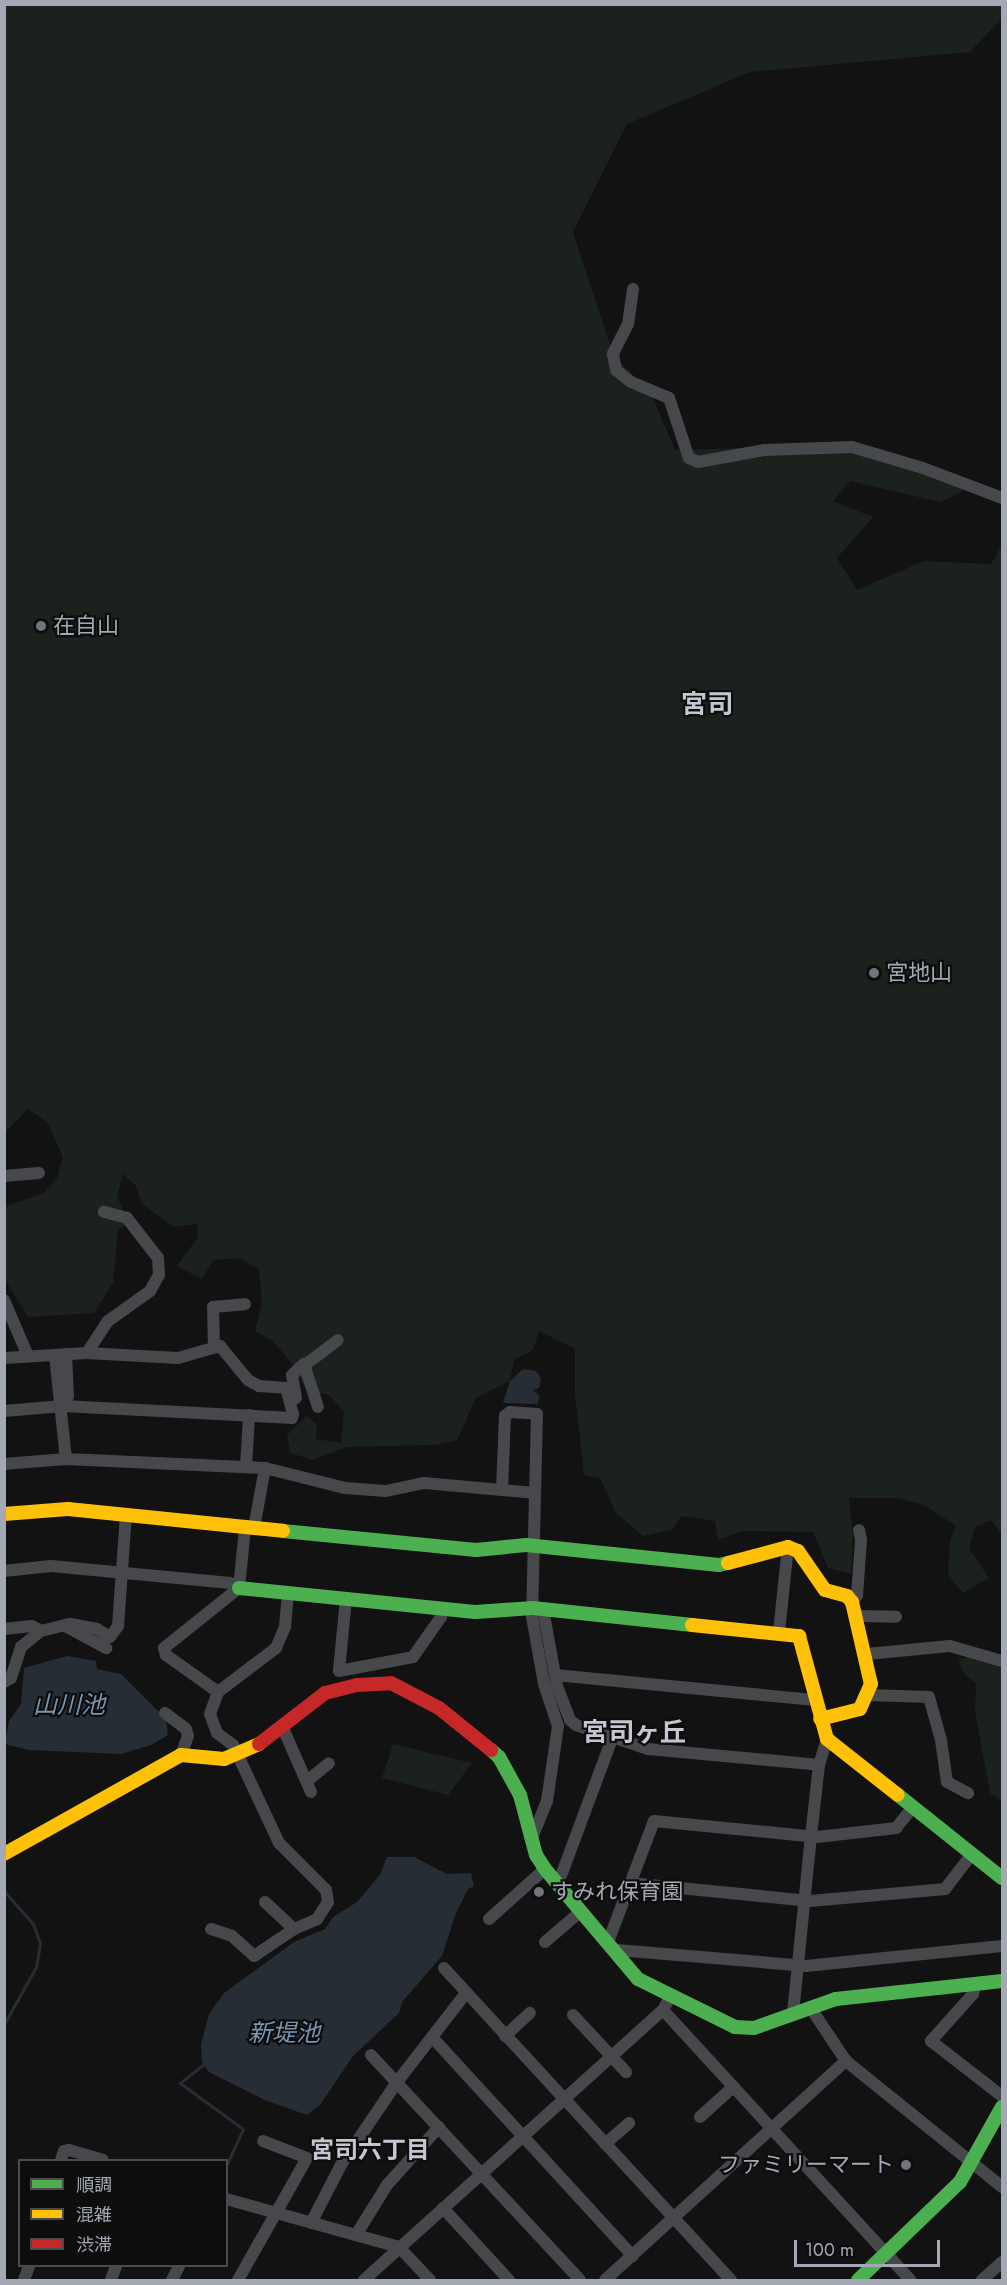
<!DOCTYPE html>
<meta charset="utf-8">
<style>
body{margin:0}
#map{position:relative;width:1007px;height:2285px;overflow:hidden;background:#121212;font-family:Jost,"Noto Sans JP",sans-serif}
div>[style]{position:absolute}
[style*='--x']{left:calc(var(--x)*1px);top:calc(var(--y)*1px);width:calc(var(--w)*1px);rotate:calc(var(--a)*1deg)}
.green>*{inset:0;background:#1b211c}
.water>*{inset:0;background:#262d34}
.stream>*{height:3px;margin:-1.5px;padding:0 1.5px;transform-origin:1.5px;border-radius:1.5px;background:#262d34}
.street>*{height:12px;margin:-6px;padding:0 6px;transform-origin:6px;border-radius:6px;background:#47484b}
.fast>*{height:14px;margin:-7px;padding:0 7px;transform-origin:7px;border-radius:7px;background:#4caf50}
.slow>*{height:14px;margin:-7px;padding:0 7px;transform-origin:7px;border-radius:7px;background:#ffc107}
.jam>*{height:14px;margin:-7px;padding:0 7px;transform-origin:7px;border-radius:7px;background:#c62828}
.dots>*{width:16px;height:16px;translate:-50% -50%;box-sizing:border-box;border:3px solid #0d0d0e;border-radius:50%}
span{translate:-50% -50%;white-space:nowrap;text-align:center;line-height:1.15;-webkit-text-stroke:4.5px #0d0d0e;paint-order:stroke}
.poi-label{font-size:22px;color:#a3a8b4}
.left{translate:0 -50%;text-align:left}
.right{translate:-100% -50%;text-align:right}
.water-label{font-size:24px;color:#7995b0;font-style:italic}
.neighbourhood-label{font-size:24px;color:#c4c7d0;font-weight:700}
.quarter-label{font-size:26px;color:#c4c7d0;font-weight:700}
.frame{position:absolute;inset:0;border:6px solid #a3a8b4;pointer-events:none}
.legend{position:absolute;left:18px;top:2159px;width:210px;height:108px;box-sizing:border-box;background:#0d0d0e;border:2px solid #494b50;margin:0;padding:8px 10px;list-style:none;font-size:18px;color:#a3a8b4}
.legend li{display:flex;align-items:center;gap:12px;height:30px}
.legend b{width:30px;border:2px solid #494b50}
.scale{position:absolute;left:794px;top:2240px;width:146px;height:27px;box-sizing:border-box;border:3px solid #a3a8b4;border-top:0;padding-left:8px;font-size:18px;line-height:21px;white-space:nowrap;color:#a3a8b4;-webkit-text-stroke:4px #0d0d0e;paint-order:stroke}
</style>
<div id="map">
<div class="green">
<i style="clip-path:polygon(5px 5px,1002px 5px,1002px 18px,970px 52px,750px 72px,627px 124px,573px 232px,613px 354px,652px 396px,675px 450px,745px 448px,884px 454px,972px 487px,940px 502px,850px 481px,833px 501px,873px 517px,837px 558px,857px 590px,924px 561px,991px 564px,1002px 545px,1002px 1534px,991px 1520px,975px 1527px,969px 1548px,989px 1578px,963px 1593px,948px 1576px,950px 1540px,956px 1526px,924px 1505px,896px 1498px,849px 1498px,853px 1535px,851px 1574px,828px 1568px,813px 1532px,743px 1531px,718px 1540px,715px 1521px,681px 1516px,672px 1530px,643px 1536px,616px 1513px,600px 1478px,584px 1475px,575px 1394px,575px 1349px,539px 1331px,533px 1350px,514px 1360px,510px 1381px,476px 1398px,457px 1440px,435px 1445px,347px 1447px,313px 1460px,290px 1453px,287px 1435px,306px 1416px,317px 1424px,316px 1439px,341px 1443px,344px 1412px,329px 1395px,306px 1390px,294px 1366px,273px 1341px,255px 1331px,262px 1304px,259px 1270px,240px 1258px,213px 1260px,202px 1279px,177px 1266px,198px 1237px,197px 1224px,174px 1227px,142px 1204px,136px 1186px,123px 1174px,117px 1196px,128px 1223px,118px 1230px,113px 1283px,94px 1313px,28px 1317px,5px 1280px,5px 1207px,45px 1192px,57px 1178px,63px 1157px,47px 1122px,28px 1109px,5px 1132px)"></i>
<i style="clip-path:polygon(975px 1655px,1002px 1661px,1002px 1801px,990px 1793px,975px 1711px,976px 1684px,964px 1673px,958px 1660px)"></i>
<i style="clip-path:polygon(393px 1744px,472px 1763px,448px 1795px,382px 1778px)"></i>
</div>
<div class="water">
<i style="clip-path:polygon(523px 1369px,536px 1371px,541px 1378px,539px 1388px,533px 1390px,540px 1396px,537px 1404px,503px 1403px,510px 1381px)"></i>
<i style="clip-path:polygon(67px 1656px,96px 1661px,97px 1669px,121px 1674px,166px 1719px,168px 1735px,151px 1745px,121px 1754px,29px 1750px,5px 1744px,9px 1721px,21px 1704px,24px 1668px)"></i>
<i style="clip-path:polygon(387px 1857px,414px 1857px,447px 1874px,471px 1873px,474px 1886px,468px 1889px,456px 1913px,442px 1956px,402px 2002px,399px 2013px,353px 2056px,320px 2105px,307px 2115px,265px 2100px,209px 2072px,202px 2062px,201px 2044px,209px 2014px,224px 1993px,294px 1942px,325px 1929px,333px 1917px,357px 1902px,380px 1875px)"></i>
</div>
<div class="stream">
<i style="--x:4;--y:1891;--w:44;--a:48.7"></i>
<i style="--x:33;--y:1924;--w:20;--a:70"></i>
<i style="--x:40;--y:1943;--w:24;--a:99"></i>
<i style="--x:36;--y:1967;--w:65;--a:119.3"></i>
<i style="--x:204;--y:2064;--w:31;--a:142"></i>
<i style="--x:180;--y:2083;--w:78;--a:36.1"></i>
<i style="--x:243;--y:2129;--w:41;--a:114.7"></i>
</div>
<div class="street">
<i style="--x:633;--y:289;--w:35;--a:98"></i>
<i style="--x:628;--y:324;--w:34;--a:117"></i>
<i style="--x:613;--y:354;--w:16;--a:79"></i>
<i style="--x:616;--y:370;--w:19;--a:39"></i>
<i style="--x:631;--y:382;--w:41;--a:22.8"></i>
<i style="--x:669;--y:398;--w:63;--a:71.6"></i>
<i style="--x:689;--y:458;--w:10;--a:24"></i>
<i style="--x:698;--y:462;--w:68;--a:-10.2"></i>
<i style="--x:765;--y:450;--w:87;--a:-2"></i>
<i style="--x:852;--y:447;--w:74;--a:16.5"></i>
<i style="--x:923;--y:468;--w:85;--a:20.8"></i>
<i style="--x:4;--y:1176;--w:35;--a:-5"></i>
<i style="--x:4;--y:1300;--w:61;--a:66.8"></i>
<i style="--x:214;--y:1347;--w:40;--a:-91.4"></i>
<i style="--x:213;--y:1307;--w:32;--a:-5"></i>
<i style="--x:87;--y:1353;--w:38;--a:-57"></i>
<i style="--x:108;--y:1321;--w:52;--a:-35.5"></i>
<i style="--x:150;--y:1291;--w:18;--a:-61"></i>
<i style="--x:159;--y:1275;--w:17;--a:-93"></i>
<i style="--x:158;--y:1258;--w:51;--a:-127.8"></i>
<i style="--x:127;--y:1218;--w:24;--a:-165"></i>
<i style="--x:55;--y:1355;--w:105;--a:84"></i>
<i style="--x:4;--y:1358;--w:83;--a:-3.4"></i>
<i style="--x:87;--y:1353;--w:91;--a:3.1"></i>
<i style="--x:178;--y:1358;--w:44;--a:-15.9"></i>
<i style="--x:220;--y:1346;--w:44;--a:50.5"></i>
<i style="--x:248;--y:1380;--w:13;--a:29"></i>
<i style="--x:259;--y:1386;--w:27;--a:4"></i>
<i style="--x:286;--y:1388;--w:27;--a:75"></i>
<i style="--x:293;--y:1414;--w:4;--a:104"></i>
<i style="--x:292;--y:1418;--w:229;--a:-177"></i>
<i style="--x:63;--y:1406;--w:59;--a:175.2"></i>
<i style="--x:305;--y:1365;--w:41;--a:-37.1"></i>
<i style="--x:296;--y:1398;--w:23;--a:-100"></i>
<i style="--x:292;--y:1375;--w:16;--a:-43"></i>
<i style="--x:304;--y:1364;--w:45;--a:72"></i>
<i style="--x:63;--y:1406;--w:11;--a:-63"></i>
<i style="--x:68;--y:1396;--w:42;--a:-92.7"></i>
<i style="--x:4;--y:1464;--w:62;--a:-4.6"></i>
<i style="--x:66;--y:1459;--w:199;--a:2.6"></i>
<i style="--x:265;--y:1468;--w:82;--a:14"></i>
<i style="--x:345;--y:1488;--w:41;--a:4.2"></i>
<i style="--x:386;--y:1491;--w:39;--a:-12"></i>
<i style="--x:424;--y:1483;--w:111;--a:5.1"></i>
<i style="--x:246;--y:1467;--w:52;--a:-86.7"></i>
<i style="--x:502;--y:1490;--w:74;--a:-87.7"></i>
<i style="--x:505;--y:1416;--w:6;--a:-39"></i>
<i style="--x:510;--y:1412;--w:27;--a:4"></i>
<i style="--x:537;--y:1414;--w:203;--a:91.4"></i>
<i style="--x:532;--y:1617;--w:68;--a:79.8"></i>
<i style="--x:544;--y:1684;--w:44;--a:71.6"></i>
<i style="--x:558;--y:1726;--w:76;--a:98.3"></i>
<i style="--x:547;--y:1801;--w:42;--a:112.3"></i>
<i style="--x:254;--y:1528;--w:61;--a:-79.6"></i>
<i style="--x:4;--y:1571;--w:47;--a:-6.1"></i>
<i style="--x:51;--y:1566;--w:180;--a:5.4"></i>
<i style="--x:230;--y:1583;--w:10;--a:29"></i>
<i style="--x:346;--y:1599;--w:72;--a:95.6"></i>
<i style="--x:339;--y:1671;--w:75;--a:-10.7"></i>
<i style="--x:413;--y:1657;--w:49;--a:-55"></i>
<i style="--x:441;--y:1617;--w:8;--a:-83"></i>
<i style="--x:852;--y:1602;--w:9;--a:-54"></i>
<i style="--x:857;--y:1595;--w:55;--a:-85.8"></i>
<i style="--x:861;--y:1540;--w:10;--a:-101"></i>
<i style="--x:543;--y:1609;--w:78;--a:79.7"></i>
<i style="--x:557;--y:1686;--w:36;--a:69"></i>
<i style="--x:570;--y:1720;--w:8;--a:40"></i>
<i style="--x:576;--y:1725;--w:76;--a:18.4"></i>
<i style="--x:648;--y:1749;--w:172;--a:5.3"></i>
<i style="--x:857;--y:1616;--w:39;--a:1"></i>
<i style="--x:65;--y:1626;--w:47;--a:28.2"></i>
<i style="--x:4;--y:1629;--w:28;--a:-6"></i>
<i style="--x:32;--y:1626;--w:10;--a:29"></i>
<i style="--x:779;--y:1632;--w:85;--a:-84"></i>
<i style="--x:867;--y:1654;--w:83;--a:-5.5"></i>
<i style="--x:950;--y:1646;--w:54;--a:16.1"></i>
<i style="--x:555;--y:1675;--w:262;--a:5.5"></i>
<i style="--x:4;--y:1682;--w:8;--a:-30"></i>
<i style="--x:11;--y:1678;--w:33;--a:-72"></i>
<i style="--x:21;--y:1647;--w:26;--a:-39"></i>
<i style="--x:41;--y:1631;--w:30;--a:-14"></i>
<i style="--x:70;--y:1624;--w:27;--a:10"></i>
<i style="--x:97;--y:1629;--w:15;--a:32"></i>
<i style="--x:110;--y:1637;--w:14;--a:-54"></i>
<i style="--x:118;--y:1626;--w:111;--a:-85.9"></i>
<i style="--x:218;--y:1692;--w:64;--a:-144.6"></i>
<i style="--x:166;--y:1655;--w:7;--a:-106"></i>
<i style="--x:164;--y:1648;--w:96;--a:-38.7"></i>
<i style="--x:239;--y:1588;--w:60;--a:-84.3"></i>
<i style="--x:868;--y:1695;--w:61;--a:1.9"></i>
<i style="--x:929;--y:1697;--w:45;--a:74.4"></i>
<i style="--x:941;--y:1740;--w:42;--a:81.9"></i>
<i style="--x:947;--y:1782;--w:24;--a:28"></i>
<i style="--x:165;--y:1713;--w:26;--a:37"></i>
<i style="--x:186;--y:1729;--w:7;--a:74"></i>
<i style="--x:188;--y:1736;--w:20;--a:110"></i>
<i style="--x:282;--y:1726;--w:72;--a:66.3"></i>
<i style="--x:307;--y:1781;--w:28;--a:-39"></i>
<i style="--x:630;--y:1883;--w:181;--a:5.7"></i>
<i style="--x:810;--y:1901;--w:136;--a:-5.1"></i>
<i style="--x:945;--y:1889;--w:44;--a:-52.4"></i>
<i style="--x:558;--y:1884;--w:155;--a:-69.6"></i>
<i style="--x:265;--y:1902;--w:40;--a:43"></i>
<i style="--x:489;--y:1919;--w:75;--a:-41.8"></i>
<i style="--x:211;--y:1929;--w:22;--a:18"></i>
<i style="--x:232;--y:1936;--w:30;--a:42"></i>
<i style="--x:254;--y:1956;--w:48;--a:-34"></i>
<i style="--x:294;--y:1929;--w:25;--a:-23"></i>
<i style="--x:317;--y:1919;--w:20;--a:-57"></i>
<i style="--x:328;--y:1902;--w:12;--a:-99"></i>
<i style="--x:326;--y:1890;--w:66;--a:-135"></i>
<i style="--x:279;--y:1843;--w:108;--a:-115.1"></i>
<i style="--x:233;--y:1745;--w:20;--a:-143"></i>
<i style="--x:217;--y:1733;--w:20;--a:-110"></i>
<i style="--x:210;--y:1714;--w:23;--a:-70"></i>
<i style="--x:218;--y:1692;--w:73;--a:-37.2"></i>
<i style="--x:276;--y:1648;--w:23;--a:-67"></i>
<i style="--x:285;--y:1627;--w:33;--a:-85"></i>
<i style="--x:545;--y:1942;--w:48;--a:-40.7"></i>
<i style="--x:608;--y:1942;--w:129;--a:-69.2"></i>
<i style="--x:654;--y:1821;--w:164;--a:5.6"></i>
<i style="--x:817;--y:1837;--w:80;--a:-6.5"></i>
<i style="--x:896;--y:1828;--w:27;--a:-51"></i>
<i style="--x:617;--y:1950;--w:190;--a:4.8"></i>
<i style="--x:806;--y:1966;--w:197;--a:-5.8"></i>
<i style="--x:444;--y:1968;--w:424;--a:47.4"></i>
<i style="--x:975;--y:1984;--w:10;--a:101"></i>
<i style="--x:973;--y:1994;--w:63;--a:131.8"></i>
<i style="--x:931;--y:2041;--w:90;--a:37.8"></i>
<i style="--x:810;--y:2007;--w:65;--a:56.3"></i>
<i style="--x:846;--y:2061;--w:201;--a:38.9"></i>
<i style="--x:663;--y:2010;--w:366;--a:47.5"></i>
<i style="--x:793;--y:2013;--w:178;--a:-84.2"></i>
<i style="--x:811;--y:1836;--w:71;--a:-83.6"></i>
<i style="--x:819;--y:1765;--w:27;--a:-73"></i>
<i style="--x:573;--y:2015;--w:78;--a:47.1"></i>
<i style="--x:505;--y:2036;--w:34;--a:-43"></i>
<i style="--x:432;--y:2037;--w:297;--a:47.5"></i>
<i style="--x:371;--y:2055;--w:307;--a:47.1"></i>
<i style="--x:700;--y:2117;--w:45;--a:-42.3"></i>
<i style="--x:605;--y:2144;--w:32;--a:-41"></i>
<i style="--x:61;--y:2160;--w:9;--a:-72"></i>
<i style="--x:64;--y:2151;--w:5;--a:-11"></i>
<i style="--x:69;--y:2150;--w:35;--a:16"></i>
<i style="--x:226;--y:2199;--w:180;--a:15.5"></i>
<i style="--x:399;--y:2247;--w:45;--a:46.8"></i>
<i style="--x:443;--y:2208;--w:98;--a:47.5"></i>
<i style="--x:311;--y:2223;--w:65;--a:-62.7"></i>
<i style="--x:341;--y:2165;--w:100;--a:-56"></i>
<i style="--x:397;--y:2082;--w:113;--a:-52.2"></i>
<i style="--x:356;--y:2235;--w:59;--a:-58.2"></i>
<i style="--x:387;--y:2185;--w:78;--a:-48.1"></i>
<i style="--x:24;--y:2280;--w:15;--a:-70"></i>
<i style="--x:111;--y:2280;--w:15;--a:-70"></i>
<i style="--x:172;--y:2280;--w:16;--a:-63"></i>
<i style="--x:238;--y:2280;--w:140;--a:-60.5"></i>
<i style="--x:307;--y:2158;--w:47;--a:-158.9"></i>
<i style="--x:364;--y:2280;--w:403;--a:-42.1"></i>
<i style="--x:663;--y:2010;--w:15;--a:-62"></i>
<i style="--x:605;--y:2280;--w:326;--a:-42.3"></i>
<i style="--x:982;--y:2280;--w:27;--a:-42"></i>
</div>
<div class="fast">
<i style="--x:283;--y:1531;--w:194;--a:5.6"></i>
<i style="--x:476;--y:1550;--w:50;--a:-5.7"></i>
<i style="--x:526;--y:1545;--w:194;--a:5.9"></i>
<i style="--x:719;--y:1565;--w:9;--a:-13"></i>
<i style="--x:239;--y:1588;--w:237;--a:5.8"></i>
<i style="--x:475;--y:1612;--w:58;--a:-3.9"></i>
<i style="--x:533;--y:1608;--w:160;--a:6.1"></i>
<i style="--x:491;--y:1750;--w:11;--a:41"></i>
<i style="--x:499;--y:1757;--w:43;--a:61.1"></i>
<i style="--x:520;--y:1795;--w:62;--a:75.1"></i>
<i style="--x:536;--y:1855;--w:17;--a:57"></i>
<i style="--x:545;--y:1869;--w:144;--a:49.8"></i>
<i style="--x:638;--y:1979;--w:108;--a:26.3"></i>
<i style="--x:735;--y:2027;--w:19;--a:3"></i>
<i style="--x:754;--y:2028;--w:87;--a:-19.5"></i>
<i style="--x:836;--y:1999;--w:167;--a:-6.2"></i>
<i style="--x:898;--y:1795;--w:133;--a:38.6"></i>
<i style="--x:858;--y:2280;--w:141;--a:-43.9"></i>
<i style="--x:960;--y:2182;--w:86;--a:-60.8"></i>
</div>
<div class="slow">
<i style="--x:4;--y:1514;--w:64;--a:-4.5"></i>
<i style="--x:68;--y:1509;--w:216;--a:5.8"></i>
<i style="--x:728;--y:1563;--w:62;--a:-14.9"></i>
<i style="--x:788;--y:1547;--w:11;--a:22"></i>
<i style="--x:798;--y:1551;--w:47;--a:55.3"></i>
<i style="--x:825;--y:1590;--w:23;--a:15"></i>
<i style="--x:847;--y:1596;--w:8;--a:50"></i>
<i style="--x:852;--y:1602;--w:84;--a:77"></i>
<i style="--x:871;--y:1684;--w:27;--a:114"></i>
<i style="--x:860;--y:1709;--w:41;--a:166"></i>
<i style="--x:692;--y:1625;--w:108;--a:5.9"></i>
<i style="--x:799;--y:1636;--w:107;--a:74.8"></i>
<i style="--x:827;--y:1739;--w:90;--a:38.3"></i>
<i style="--x:4;--y:1854;--w:203;--a:-29.2"></i>
<i style="--x:181;--y:1755;--w:43;--a:5.3"></i>
<i style="--x:224;--y:1759;--w:38;--a:-23"></i>
</div>
<div class="jam">
<i style="--x:259;--y:1744;--w:83;--a:-37.7"></i>
<i style="--x:325;--y:1693;--w:33;--a:-14"></i>
<i style="--x:357;--y:1685;--w:34;--a:-3"></i>
<i style="--x:391;--y:1683;--w:54;--a:27.5"></i>
<i style="--x:439;--y:1708;--w:67;--a:38.9"></i>
</div>
<div class="dots">
<i style="left:41px;top:626px;background:#70747b"></i>
<i style="left:874px;top:973px;background:#70747b"></i>
<i style="left:539px;top:1892px;background:#70747b"></i>
<i style="left:906px;top:2165px;background:#70747b"></i>
</div>
<div class="poi-label">
<span class="left" style="left:53px;top:626px">在自山</span>
<span class="left" style="left:886px;top:973px">宮地山</span>
<span class="left" style="left:551px;top:1892px">すみれ保育園</span>
<span class="right" style="left:894px;top:2165px">ファミリーマート</span>
</div>
<div class="water-label">
<span style="left:69px;top:1705px">山川池</span>
<span style="left:284px;top:2033px">新堤池</span>
</div>
<div class="neighbourhood-label">
<span style="left:370px;top:2150px">宮司六丁目</span>
</div>
<div class="quarter-label">
<span style="left:707px;top:705px">宮司</span>
<span style="left:634px;top:1733px">宮司ヶ丘</span>
</div>
<div class="frame"></div>
<ul class="legend">
<li><b style="height:8px;background:#4caf50"></b>順調</li>
<li><b style="height:8px;background:#ffc107"></b>混雑</li>
<li><b style="height:8px;background:#c62828"></b>渋滞</li>
</ul>
<div class="scale">100 m</div>
</div>
